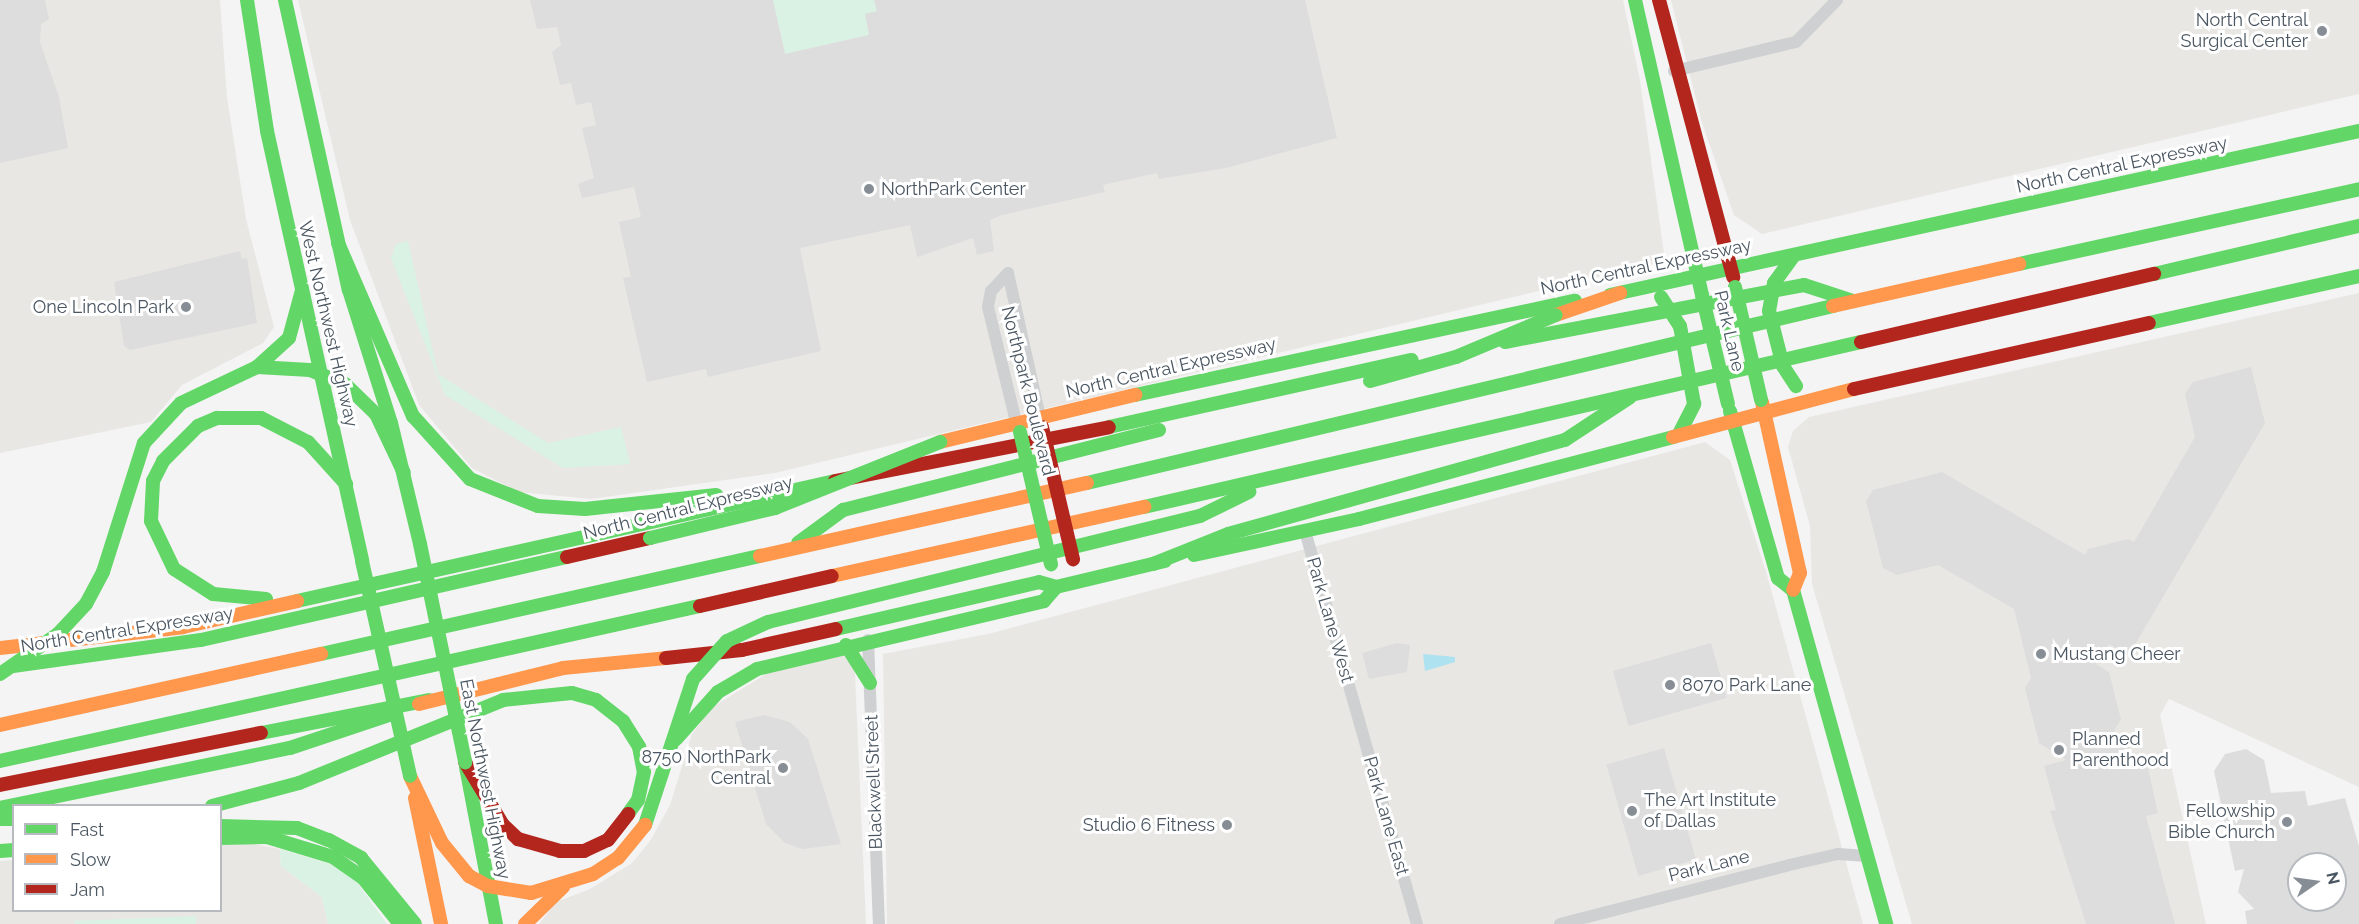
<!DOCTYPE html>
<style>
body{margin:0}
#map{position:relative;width:2359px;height:924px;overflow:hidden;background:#f4f4f4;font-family:Raleway,sans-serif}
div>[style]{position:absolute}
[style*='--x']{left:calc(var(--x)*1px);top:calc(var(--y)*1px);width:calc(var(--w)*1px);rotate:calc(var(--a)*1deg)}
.commercial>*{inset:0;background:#e8e7e3}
.green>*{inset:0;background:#d9f2e3}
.water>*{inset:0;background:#aee2f0}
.building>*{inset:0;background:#ddddde;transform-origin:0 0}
.street>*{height:12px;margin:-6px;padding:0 6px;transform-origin:6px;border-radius:6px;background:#ced0d2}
.fast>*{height:14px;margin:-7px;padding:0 7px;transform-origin:7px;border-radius:7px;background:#63d668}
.slow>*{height:14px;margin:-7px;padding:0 7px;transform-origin:7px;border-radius:7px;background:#ff974d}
.jam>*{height:14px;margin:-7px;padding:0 7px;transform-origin:7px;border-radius:7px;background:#b3261e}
.fast-bridge>*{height:14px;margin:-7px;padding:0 7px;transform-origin:7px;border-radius:7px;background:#63d668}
.jam-bridge>*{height:14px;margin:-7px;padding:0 7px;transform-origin:7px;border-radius:7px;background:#b3261e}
.dots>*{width:16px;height:16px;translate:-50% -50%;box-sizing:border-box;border:3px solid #fff;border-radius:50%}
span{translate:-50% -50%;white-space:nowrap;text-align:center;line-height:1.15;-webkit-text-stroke:6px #fff;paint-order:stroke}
.poi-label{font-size:18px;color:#4a5661}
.right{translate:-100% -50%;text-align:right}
.left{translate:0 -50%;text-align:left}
.street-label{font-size:18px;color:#4a5661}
.legend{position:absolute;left:12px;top:804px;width:210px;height:108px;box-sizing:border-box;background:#fff;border:2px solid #b7bbc0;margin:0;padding:8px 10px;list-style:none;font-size:18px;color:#4a5661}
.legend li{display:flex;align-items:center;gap:12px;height:30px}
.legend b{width:30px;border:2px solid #b7bbc0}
.north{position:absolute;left:2287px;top:852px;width:60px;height:60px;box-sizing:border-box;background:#fff;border:2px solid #b7bbc0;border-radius:50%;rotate:77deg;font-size:16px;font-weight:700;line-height:24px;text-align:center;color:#4a5661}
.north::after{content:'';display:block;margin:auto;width:21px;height:27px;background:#868d94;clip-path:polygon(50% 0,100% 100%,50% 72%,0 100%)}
</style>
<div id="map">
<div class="commercial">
<i style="clip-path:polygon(0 0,220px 0,227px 97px,246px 219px,274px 327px,263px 343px,182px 385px,151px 422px,0 453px)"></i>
<i style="clip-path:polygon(298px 0,1623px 0,1640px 80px,1665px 261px,775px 473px,591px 499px,518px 492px,472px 468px,419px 405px,350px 220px)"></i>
<i style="clip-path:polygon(1671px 0,2359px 0,2359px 94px,1762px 234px,1734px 215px,1702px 123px)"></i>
<i style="clip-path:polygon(2359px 293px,2359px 787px,2169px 699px,2160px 715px,2206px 924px,1912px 924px,1812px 584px,1810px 526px,1788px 447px,1793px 431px,1809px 417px)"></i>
<i style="clip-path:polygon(1705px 442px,1730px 460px,1767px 575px,1863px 924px,887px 924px,883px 654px,988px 634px)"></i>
<i style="clip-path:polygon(839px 652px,852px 659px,855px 674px,866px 924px,539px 924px,556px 902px,590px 889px,632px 863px,650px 841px,670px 805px,692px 734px,714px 706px,774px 669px)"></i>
<i style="clip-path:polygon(247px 843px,280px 849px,281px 866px,322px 897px,328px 924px,0 924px,0 861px,13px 860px,14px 910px,220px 910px,221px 845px)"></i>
</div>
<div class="green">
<i style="clip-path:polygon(773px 0,874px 0,877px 11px,865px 14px,869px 35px,785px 54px)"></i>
<i style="clip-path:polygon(408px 241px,438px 374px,548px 443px,621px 427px,630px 464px,563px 468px,445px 395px,391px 258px,396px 244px)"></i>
<i style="clip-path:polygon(280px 849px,333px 865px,356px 881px,387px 924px,328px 924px,322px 897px,281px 866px)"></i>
<i style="clip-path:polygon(196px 916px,196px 924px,75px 924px,75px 921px)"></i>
</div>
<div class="water">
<i style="clip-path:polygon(1423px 654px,1455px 657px,1455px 662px,1425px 671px)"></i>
</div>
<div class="building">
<i style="clip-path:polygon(0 0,45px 0,49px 19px,41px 24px,40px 42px,59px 97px,68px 148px,0 163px)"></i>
<i style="clip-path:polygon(530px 0,773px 0,785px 54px,869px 35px,865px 14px,877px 11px,874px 0,1305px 0,1337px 138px,1226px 168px,1159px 179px,1157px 173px,1103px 185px,1105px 192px,1002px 215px,990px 220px,994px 251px,977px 255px,973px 238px,917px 257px,910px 225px,800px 248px,821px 351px,708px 377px,706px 369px,647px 382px,623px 278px,631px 277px,619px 222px,641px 217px,634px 187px,582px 198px,578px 184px,594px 178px,582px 128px,596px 125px,591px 102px,576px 105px,571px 83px,560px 85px,552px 52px,561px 45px,557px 27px,537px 29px)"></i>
<i style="clip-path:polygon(240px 251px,242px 259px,247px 258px,257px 323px,130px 350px,124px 346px,114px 282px)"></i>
<i style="clip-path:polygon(2251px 367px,2265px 423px,2129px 655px,2109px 644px,2096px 664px,2109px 672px,2121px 719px,2114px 731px,2128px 745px,2134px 767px,2147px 764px,2158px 813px,2146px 816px,2175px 924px,2086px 924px,2050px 811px,2056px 810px,2044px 766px,2066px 760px,2039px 743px,2025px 688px,2031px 678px,2014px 609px,1938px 565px,1897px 575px,1883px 568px,1866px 501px,1873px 490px,1942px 472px,2085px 555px,2088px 549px,2128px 539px,2134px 542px,2195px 437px,2185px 394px,2193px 382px)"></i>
<i style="clip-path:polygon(1397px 643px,1410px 645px,1407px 672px,1369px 679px,1362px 653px)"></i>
<i style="left:1711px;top:643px;width:57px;height:102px;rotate:74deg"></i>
<i style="clip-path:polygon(764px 715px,790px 722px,808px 739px,841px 844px,803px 849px,785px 843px,766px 824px,735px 722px)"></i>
<i style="left:1664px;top:748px;width:116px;height:60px;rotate:74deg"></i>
<i style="clip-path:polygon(evenodd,2246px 749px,2264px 760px,2271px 793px,2305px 791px,2308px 806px,2345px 798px,2359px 846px,2359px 924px,2247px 924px,2245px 911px,2254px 909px,2238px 892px,2244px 869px,2235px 871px,2214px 771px,2225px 754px,2246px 749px,2299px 864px,2335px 864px,2335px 900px,2299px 900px,2299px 864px)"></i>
</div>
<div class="street">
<i style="--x:1674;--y:71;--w:125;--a:-13.4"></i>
<i style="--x:1796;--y:42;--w:59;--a:-45.7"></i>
<i style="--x:1008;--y:273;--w:25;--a:133"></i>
<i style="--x:991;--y:291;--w:16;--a:101"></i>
<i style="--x:988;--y:307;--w:118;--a:76.3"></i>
<i style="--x:1008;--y:273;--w:148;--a:77.5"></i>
<i style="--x:1305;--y:531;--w:409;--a:74.1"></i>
<i style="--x:868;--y:640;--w:284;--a:87.8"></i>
<i style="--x:1560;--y:924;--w:236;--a:-14.4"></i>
<i style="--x:1789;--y:865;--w:50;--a:-12.7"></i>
<i style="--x:1838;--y:854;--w:29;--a:4"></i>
</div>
<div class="fast">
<i style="--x:247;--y:0;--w:133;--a:81.3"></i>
<i style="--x:267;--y:131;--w:440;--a:77.5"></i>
<i style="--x:285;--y:0;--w:297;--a:77.6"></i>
<i style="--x:349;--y:290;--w:139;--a:72.5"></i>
<i style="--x:391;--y:423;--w:124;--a:76.5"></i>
<i style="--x:1635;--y:0;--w:303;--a:77.2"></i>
<i style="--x:338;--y:243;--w:189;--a:66.6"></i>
<i style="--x:413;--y:416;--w:85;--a:47.9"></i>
<i style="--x:470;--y:479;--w:73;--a:21.7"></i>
<i style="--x:538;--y:506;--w:47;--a:3.7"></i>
<i style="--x:585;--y:509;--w:132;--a:-6.1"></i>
<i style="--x:2019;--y:264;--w:348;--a:-12.4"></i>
<i style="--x:2154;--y:274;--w:211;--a:-13.2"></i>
<i style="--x:1774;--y:283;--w:34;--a:-54"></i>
<i style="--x:1610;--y:295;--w:767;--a:-12.35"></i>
<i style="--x:2149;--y:323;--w:215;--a:-12.6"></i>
<i style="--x:1505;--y:342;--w:304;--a:-10.8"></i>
<i style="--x:1804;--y:285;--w:52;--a:18.1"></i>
<i style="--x:257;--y:367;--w:53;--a:3.2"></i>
<i style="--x:310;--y:370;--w:38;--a:22"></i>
<i style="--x:345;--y:384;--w:43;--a:44.1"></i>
<i style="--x:376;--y:414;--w:65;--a:64.6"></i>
<i style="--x:1135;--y:395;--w:450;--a:-12.1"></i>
<i style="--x:1730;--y:411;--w:174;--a:74"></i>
<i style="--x:1778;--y:578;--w:19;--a:39"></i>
<i style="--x:1793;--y:590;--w:347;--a:74.4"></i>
<i style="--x:1109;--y:427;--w:310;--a:-12.5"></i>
<i style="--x:1679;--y:434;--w:34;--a:-63"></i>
<i style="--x:1087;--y:483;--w:767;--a:-13.35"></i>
<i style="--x:1144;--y:507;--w:736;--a:-12.96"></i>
<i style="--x:798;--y:543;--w:56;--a:-36.3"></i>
<i style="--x:843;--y:510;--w:326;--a:-14.2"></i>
<i style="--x:1194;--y:555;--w:169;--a:-12.3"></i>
<i style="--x:1359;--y:519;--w:325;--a:-14.6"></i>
<i style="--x:1153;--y:564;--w:81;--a:-21.8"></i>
<i style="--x:1228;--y:534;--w:350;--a:-15.6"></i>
<i style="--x:1565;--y:440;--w:77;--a:-33.3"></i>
<i style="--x:103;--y:572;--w:135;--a:-72.4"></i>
<i style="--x:144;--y:443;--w:54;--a:-47.2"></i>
<i style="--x:181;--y:403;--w:84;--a:-25.3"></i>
<i style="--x:257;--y:367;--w:43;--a:-42.2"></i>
<i style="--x:289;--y:338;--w:50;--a:-74.8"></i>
<i style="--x:266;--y:599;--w:53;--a:-174.6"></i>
<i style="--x:213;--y:594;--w:46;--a:-147.3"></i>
<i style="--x:174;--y:569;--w:53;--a:-115.6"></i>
<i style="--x:151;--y:521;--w:40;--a:-87.1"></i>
<i style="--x:153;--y:481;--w:22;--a:-63"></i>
<i style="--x:163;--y:461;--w:49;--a:-45"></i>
<i style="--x:198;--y:426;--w:21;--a:-23"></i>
<i style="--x:217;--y:418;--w:44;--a:0"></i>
<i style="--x:261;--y:418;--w:53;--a:27.1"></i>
<i style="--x:308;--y:442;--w:57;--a:47.9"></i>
<i style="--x:297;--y:601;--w:551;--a:-12.57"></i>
<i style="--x:768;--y:622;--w:445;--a:-13.8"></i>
<i style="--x:1200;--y:516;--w:55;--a:-26.1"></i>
<i style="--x:836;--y:629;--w:208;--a:-13"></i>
<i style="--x:1039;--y:582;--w:18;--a:16"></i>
<i style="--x:1056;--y:587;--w:112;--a:-13.4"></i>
<i style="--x:846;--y:645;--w:45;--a:57.7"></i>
<i style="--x:321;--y:654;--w:450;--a:-12.6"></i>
<i style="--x:13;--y:666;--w:190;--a:-7.9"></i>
<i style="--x:201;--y:640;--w:375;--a:-12.8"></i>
<i style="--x:261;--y:733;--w:171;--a:-11.1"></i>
<i style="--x:676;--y:739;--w:63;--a:-48.2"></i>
<i style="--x:718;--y:692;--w:45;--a:-30.5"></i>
<i style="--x:757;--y:669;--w:295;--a:-13.3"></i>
<i style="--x:1044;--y:601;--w:18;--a:-49"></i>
<i style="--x:672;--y:743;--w:67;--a:-71.8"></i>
<i style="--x:0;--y:761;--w:717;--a:-12.49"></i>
<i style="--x:466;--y:767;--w:160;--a:79.2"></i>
<i style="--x:212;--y:806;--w:90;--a:-14.8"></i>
<i style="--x:299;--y:783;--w:220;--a:-22.1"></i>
<i style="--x:503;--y:700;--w:69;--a:-5.8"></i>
<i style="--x:572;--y:693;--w:25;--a:16"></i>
<i style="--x:596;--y:700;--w:34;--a:38"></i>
<i style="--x:623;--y:721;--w:31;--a:58"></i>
<i style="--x:639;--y:747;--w:25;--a:79"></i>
<i style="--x:644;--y:772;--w:29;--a:102"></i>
<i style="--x:638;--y:800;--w:17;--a:126"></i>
<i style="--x:0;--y:808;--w:296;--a:-11.7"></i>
<i style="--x:290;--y:748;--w:108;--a:-18.4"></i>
<i style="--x:0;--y:819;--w:14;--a:0"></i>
<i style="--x:645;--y:825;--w:86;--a:-71.8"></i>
<i style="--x:220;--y:826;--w:77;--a:1.5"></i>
<i style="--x:297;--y:828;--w:34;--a:21"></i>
<i style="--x:329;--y:840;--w:37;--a:29"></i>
<i style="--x:361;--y:858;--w:85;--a:50.7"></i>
<i style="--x:220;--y:838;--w:47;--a:-1.2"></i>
<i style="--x:267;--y:837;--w:69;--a:16.9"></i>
<i style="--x:333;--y:857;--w:38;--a:35"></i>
<i style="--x:364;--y:879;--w:58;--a:51.3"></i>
<i style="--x:0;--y:851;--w:14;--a:-4"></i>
</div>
<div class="slow">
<i style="--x:1833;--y:306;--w:191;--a:-12.7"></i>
<i style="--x:1556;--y:315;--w:68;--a:-19"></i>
<i style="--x:1762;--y:402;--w:175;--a:77.5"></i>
<i style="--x:1800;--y:573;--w:18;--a:112"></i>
<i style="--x:1673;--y:437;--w:187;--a:-14.9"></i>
<i style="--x:940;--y:442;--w:201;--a:-13.6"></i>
<i style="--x:760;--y:556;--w:335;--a:-12.6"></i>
<i style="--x:832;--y:576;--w:320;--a:-12.5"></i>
<i style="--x:0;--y:648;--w:184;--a:-6.5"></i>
<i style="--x:183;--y:627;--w:117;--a:-12.8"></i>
<i style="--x:419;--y:704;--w:148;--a:-14"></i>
<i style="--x:563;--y:668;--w:103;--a:-5.5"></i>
<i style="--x:0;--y:725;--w:329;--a:-12.5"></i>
<i style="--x:410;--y:776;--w:74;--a:64.5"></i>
<i style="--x:442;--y:843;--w:43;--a:50.7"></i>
<i style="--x:469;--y:876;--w:21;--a:28"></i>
<i style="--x:488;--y:886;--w:44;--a:9.2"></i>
<i style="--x:531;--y:893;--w:65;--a:-17"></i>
<i style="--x:593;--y:874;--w:30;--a:-33"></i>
<i style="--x:618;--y:858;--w:43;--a:-50.7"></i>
<i style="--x:415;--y:798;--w:129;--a:78.3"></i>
<i style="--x:525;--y:924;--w:53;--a:-44.2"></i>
</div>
<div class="jam">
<i style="--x:1659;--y:0;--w:287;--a:75"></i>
<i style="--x:1861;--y:342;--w:301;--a:-13.1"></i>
<i style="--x:1854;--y:389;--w:302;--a:-12.6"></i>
<i style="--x:835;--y:481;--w:279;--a:-11.1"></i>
<i style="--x:567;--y:557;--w:85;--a:-12.9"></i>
<i style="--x:700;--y:606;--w:135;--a:-12.8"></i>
<i style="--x:666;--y:658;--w:76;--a:-6"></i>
<i style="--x:742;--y:650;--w:96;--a:-12.6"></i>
<i style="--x:465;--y:762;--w:74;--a:58.9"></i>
<i style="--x:503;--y:825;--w:21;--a:43"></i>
<i style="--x:518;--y:839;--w:44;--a:15.9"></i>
<i style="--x:560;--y:851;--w:24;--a:0"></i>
<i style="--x:584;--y:851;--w:26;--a:-25"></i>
<i style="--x:608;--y:840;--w:33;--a:-52"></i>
<i style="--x:0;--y:785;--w:266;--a:-11.3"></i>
</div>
<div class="fast-bridge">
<i style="--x:1774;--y:283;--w:28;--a:100"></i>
<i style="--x:1769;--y:311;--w:57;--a:75.7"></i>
<i style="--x:1783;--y:366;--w:24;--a:57"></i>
<i style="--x:1735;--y:287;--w:116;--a:77"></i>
<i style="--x:1702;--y:295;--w:112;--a:76.6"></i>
<i style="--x:1661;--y:297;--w:35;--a:57"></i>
<i style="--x:1680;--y:326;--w:79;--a:79.8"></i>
<i style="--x:1370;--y:381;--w:89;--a:-15.6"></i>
<i style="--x:1456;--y:357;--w:108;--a:-22.8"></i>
<i style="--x:1020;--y:432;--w:136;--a:76.8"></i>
<i style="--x:650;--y:538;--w:129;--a:-13.5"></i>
<i style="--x:775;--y:508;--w:178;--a:-21.8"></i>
<i style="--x:420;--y:544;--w:223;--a:78.3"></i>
<i style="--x:362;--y:561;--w:220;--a:77.4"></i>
<i style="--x:0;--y:674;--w:70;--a:-34.6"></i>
<i style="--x:58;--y:634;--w:41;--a:-47"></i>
<i style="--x:86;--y:604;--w:36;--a:-62"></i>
<i style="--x:693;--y:679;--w:51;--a:-48.2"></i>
<i style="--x:727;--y:641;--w:45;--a:-24.9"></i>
</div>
<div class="jam-bridge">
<i style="--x:1042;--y:427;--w:136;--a:76.8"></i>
</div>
<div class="dots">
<i style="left:2322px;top:31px;background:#868d94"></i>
<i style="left:869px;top:189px;background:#868d94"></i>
<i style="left:186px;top:307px;background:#868d94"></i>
<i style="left:2041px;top:654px;background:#868d94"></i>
<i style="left:1670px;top:685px;background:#868d94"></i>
<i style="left:2059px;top:750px;background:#868d94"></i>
<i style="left:783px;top:768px;background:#868d94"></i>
<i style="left:1632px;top:811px;background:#868d94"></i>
<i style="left:2287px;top:822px;background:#868d94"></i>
<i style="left:1227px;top:825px;background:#868d94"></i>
</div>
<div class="poi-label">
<span class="right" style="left:2308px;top:31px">North Central<br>Surgical Center</span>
<span class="left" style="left:881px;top:189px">NorthPark Center</span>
<span class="right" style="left:174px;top:307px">One Lincoln Park</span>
<span class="left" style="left:2053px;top:654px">Mustang Cheer</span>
<span class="left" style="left:1682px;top:685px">8070 Park Lane</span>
<span class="left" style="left:2072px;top:750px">Planned<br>Parenthood</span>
<span class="right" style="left:771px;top:768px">8750 NorthPark<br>Central</span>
<span class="left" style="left:1644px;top:811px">The Art Institute<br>of Dallas</span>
<span class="right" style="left:2275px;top:822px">Fellowship<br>Bible Church</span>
<span class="right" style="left:1215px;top:825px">Studio 6 Fitness</span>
</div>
<div class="street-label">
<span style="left:2122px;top:165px;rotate:-12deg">North Central Expressway</span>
<span style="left:1646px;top:267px;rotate:-12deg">North Central Expressway</span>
<span style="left:328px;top:324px;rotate:77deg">West Northwest Highway</span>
<span style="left:1729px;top:331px;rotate:77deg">Park Lane</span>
<span style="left:1171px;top:368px;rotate:-13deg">North Central Expressway</span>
<span style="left:1028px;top:391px;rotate:76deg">Northpark Boulevard</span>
<span style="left:688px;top:508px;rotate:-14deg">North Central Expressway</span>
<span style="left:1330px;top:620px;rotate:74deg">Park Lane West</span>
<span style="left:127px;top:630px;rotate:-9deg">North Central Expressway</span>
<span style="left:485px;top:779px;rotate:79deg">East Northwest Highway</span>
<span style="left:874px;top:782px;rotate:-92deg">Blackwell Street</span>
<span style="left:1386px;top:816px;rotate:74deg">Park Lane East</span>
<span style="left:1709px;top:866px;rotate:-14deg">Park Lane</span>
</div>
<ul class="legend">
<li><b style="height:8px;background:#63d668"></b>Fast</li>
<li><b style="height:8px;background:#ff974d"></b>Slow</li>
<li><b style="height:8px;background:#b3261e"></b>Jam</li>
</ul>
<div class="north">N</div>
</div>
